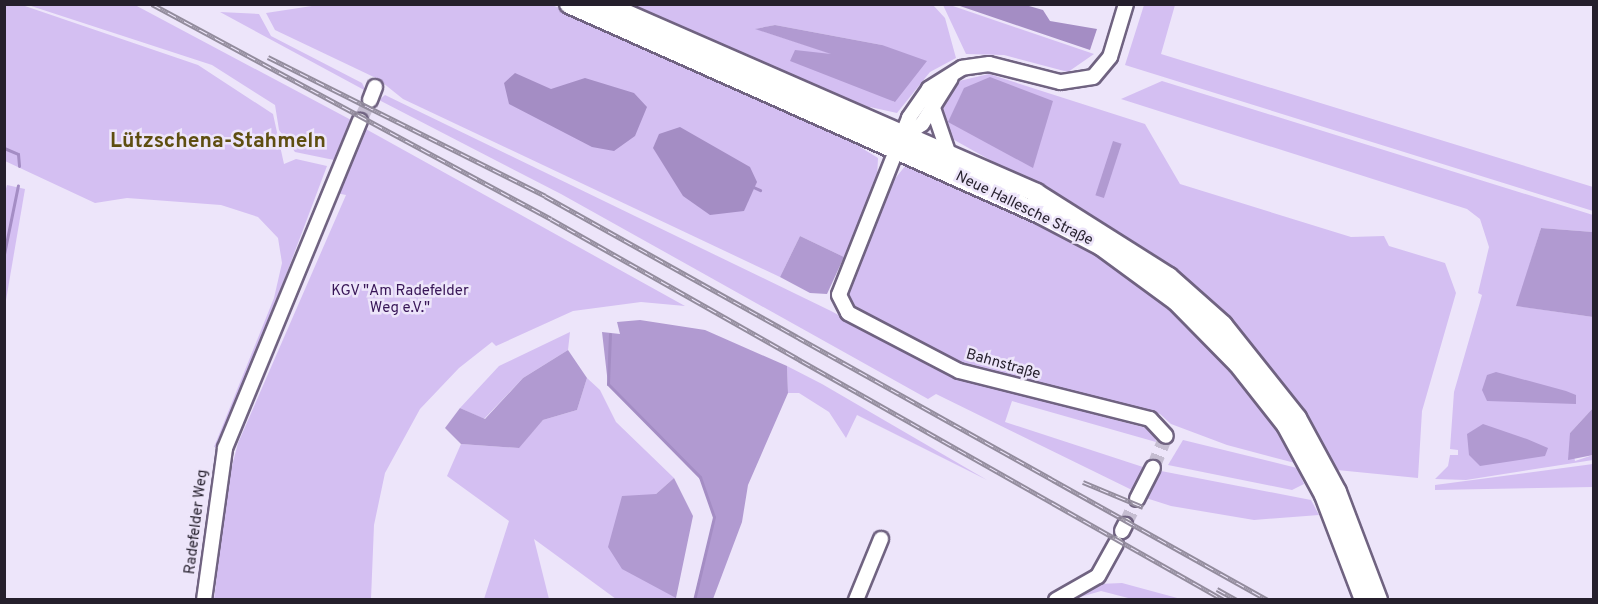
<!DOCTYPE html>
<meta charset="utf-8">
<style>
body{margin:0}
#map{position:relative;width:1598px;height:604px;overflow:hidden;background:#ede5fa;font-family:Overpass,sans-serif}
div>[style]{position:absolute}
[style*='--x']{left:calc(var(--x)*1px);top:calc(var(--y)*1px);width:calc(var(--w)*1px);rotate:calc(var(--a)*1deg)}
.green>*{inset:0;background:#d4bff2}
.forest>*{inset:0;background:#b19ad1;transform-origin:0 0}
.water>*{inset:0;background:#a48dc4}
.stream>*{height:3px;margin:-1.5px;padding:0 1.5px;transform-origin:1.5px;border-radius:1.5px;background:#a48dc4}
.minor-tunnel>*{height:14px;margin-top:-7px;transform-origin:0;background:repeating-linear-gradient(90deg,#c5bdd1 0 14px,transparent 0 21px)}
.roads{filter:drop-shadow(2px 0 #706381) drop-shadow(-2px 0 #706381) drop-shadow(0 2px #706381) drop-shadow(0 -2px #706381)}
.minor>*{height:14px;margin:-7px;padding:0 7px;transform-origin:7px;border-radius:7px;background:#fff}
.major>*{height:18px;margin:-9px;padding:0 9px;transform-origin:9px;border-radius:9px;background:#fff}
.rail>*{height:5px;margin-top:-2.5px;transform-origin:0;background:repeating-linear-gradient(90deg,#ede5fa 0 9px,#938c9d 0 18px);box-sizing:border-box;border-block:2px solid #938c9d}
span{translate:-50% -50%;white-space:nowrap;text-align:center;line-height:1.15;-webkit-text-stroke:5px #ede5fa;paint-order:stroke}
.street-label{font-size:15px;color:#251f2c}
.park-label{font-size:15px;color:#381657}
.district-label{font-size:21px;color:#5e4e10;font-weight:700}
.frame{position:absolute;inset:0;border:6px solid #251f2c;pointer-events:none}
</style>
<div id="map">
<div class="green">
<i style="clip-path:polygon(325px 4px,552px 5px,862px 141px,860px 147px,878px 158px,877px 179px,844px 257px,800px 236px,780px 277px,403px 99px,378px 79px,275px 30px,266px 13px)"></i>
<i style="clip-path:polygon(4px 5px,22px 5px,198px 65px,273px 114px,284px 164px,296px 159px,327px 166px,221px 448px,214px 447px,274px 298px,282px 263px,278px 238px,258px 217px,221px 205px,127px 198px,95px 203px,5px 161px)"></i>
<i style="clip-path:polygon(28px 5px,135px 5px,353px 121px,349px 139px,334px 160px,295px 152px,279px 130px,275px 105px,212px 65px)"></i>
<i style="clip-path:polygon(evenodd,619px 5px,933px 5px,945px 18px,956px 58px,930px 72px,897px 113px,870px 107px,867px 111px,619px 5px,775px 25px,882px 45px,894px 102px,836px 55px,756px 29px,775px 25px)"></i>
<i style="clip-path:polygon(943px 5px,950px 5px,1094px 54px,1068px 72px,1004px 55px,966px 54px)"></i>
<i style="clip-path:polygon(1144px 5px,1175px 5px,1161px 54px,1593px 187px,1593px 211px,1125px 65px)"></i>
<i style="clip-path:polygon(220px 12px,259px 14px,271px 36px,362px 83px,366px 91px)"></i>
<i style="clip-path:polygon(989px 74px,1145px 124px,1180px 184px,1351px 237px,1384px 236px,1389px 246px,1445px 263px,1456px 293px,1422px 411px,1418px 478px,1337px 470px,1300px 405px,1203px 296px,1100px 222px,949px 137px,941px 107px,948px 92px,959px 81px)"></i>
<i style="clip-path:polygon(1162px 81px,1593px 215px,1593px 232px,1541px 228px,1517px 306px,1593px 317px,1593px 408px,1570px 433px,1575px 461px,1593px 455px,1593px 460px,1466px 480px,1435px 479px,1448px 466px,1450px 455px,1458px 455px,1458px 450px,1450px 449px,1454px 392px,1482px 295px,1478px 293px,1489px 247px,1480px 219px,1467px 209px,1121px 99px)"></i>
<i style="clip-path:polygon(385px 95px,831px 311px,953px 377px,1154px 430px,1156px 442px,1012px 401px,1005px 422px,1146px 468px,1134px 491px,936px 394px,928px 399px,561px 194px,379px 100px)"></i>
<i style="clip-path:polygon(364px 128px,685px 306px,641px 302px,573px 311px,496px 346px,492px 342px,459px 368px,420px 409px,385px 473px,374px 525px,371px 599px,214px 600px,227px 485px,238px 443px,346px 195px,336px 193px)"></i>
<i style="clip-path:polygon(906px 165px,1083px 241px,1159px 293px,1252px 388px,1295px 463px,1227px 445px,1171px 424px,1160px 414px,963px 365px,852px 311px,845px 296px,889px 186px)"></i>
<i style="clip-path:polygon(7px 185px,25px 189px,5px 306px,4px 196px)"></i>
<i style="clip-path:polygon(570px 332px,568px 350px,523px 378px,484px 419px,460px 408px,499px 366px)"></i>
<i style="clip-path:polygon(787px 366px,822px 384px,987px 480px,857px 415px,846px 438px,829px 412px,799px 393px,788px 393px)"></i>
<i style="clip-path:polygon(587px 378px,600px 390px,616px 422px,674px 478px,656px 494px,676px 599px,616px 599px,534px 539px,549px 599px,484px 599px,509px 521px,447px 476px,461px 444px,518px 448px,543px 420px,577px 410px)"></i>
<i style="clip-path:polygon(1183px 440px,1297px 468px,1304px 484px,1292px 490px,1168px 465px)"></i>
<i style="clip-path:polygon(1593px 464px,1593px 487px,1435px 490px,1435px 485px)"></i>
<i style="clip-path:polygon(1161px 471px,1311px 500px,1319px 515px,1254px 520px,1171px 506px,1146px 498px)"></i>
<i style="clip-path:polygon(1122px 583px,1181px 599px,1132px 599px,1101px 591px,1070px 600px,1099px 584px)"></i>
</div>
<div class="forest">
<i style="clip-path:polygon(775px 25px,882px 45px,927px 61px,895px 102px,790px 61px,795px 50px,831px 54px,755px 29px)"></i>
<i style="clip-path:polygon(990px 77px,1053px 101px,1033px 168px,948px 122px,964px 88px)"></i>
<i style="left:1113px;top:141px;width:9px;height:57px;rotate:18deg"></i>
<i style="clip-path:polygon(1541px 228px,1593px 232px,1593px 317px,1516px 306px)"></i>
<i style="clip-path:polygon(800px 236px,844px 257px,827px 294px,810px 293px,780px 277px)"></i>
<i style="clip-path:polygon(640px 320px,705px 330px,787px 366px,788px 393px,748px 485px,742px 522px,713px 599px,694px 599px,714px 517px,700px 477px,608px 384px,602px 332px,620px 334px,617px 322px)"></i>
<i style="clip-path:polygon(568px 350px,587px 378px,577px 410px,543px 420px,519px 448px,461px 444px,445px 428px,460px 408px,485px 419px,523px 378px)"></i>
<i style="clip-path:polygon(1496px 372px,1566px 391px,1576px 395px,1576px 404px,1487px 401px,1482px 390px,1487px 375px)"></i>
<i style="clip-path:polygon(1593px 408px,1593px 455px,1568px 460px,1570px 433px)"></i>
<i style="clip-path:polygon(1483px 424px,1527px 439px,1548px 448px,1545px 456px,1480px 466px,1469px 455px,1467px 434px)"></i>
<i style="clip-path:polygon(674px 478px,693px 516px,676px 598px,622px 569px,608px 547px,622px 496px,656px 494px)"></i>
</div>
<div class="water">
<i style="clip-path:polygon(957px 5px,1029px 6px,1043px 10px,1050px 21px,1097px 29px,1090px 50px)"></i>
<i style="clip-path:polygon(515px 73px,551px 89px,585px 78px,634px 93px,647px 107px,635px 136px,614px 151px,592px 147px,509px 104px,504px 83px)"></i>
<i style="clip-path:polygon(680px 127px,750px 167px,757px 182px,744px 211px,710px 215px,683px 196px,653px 148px,659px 134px)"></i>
</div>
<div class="stream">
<i style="--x:4;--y:148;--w:15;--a:23"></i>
<i style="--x:18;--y:154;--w:12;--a:85"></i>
<i style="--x:751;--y:186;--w:10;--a:24"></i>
<i style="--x:4;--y:254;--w:70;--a:-78.5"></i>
<i style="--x:610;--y:334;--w:50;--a:92.3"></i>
<i style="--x:608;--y:384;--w:131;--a:45.3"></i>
<i style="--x:700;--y:477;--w:42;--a:70.7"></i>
<i style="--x:714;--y:517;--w:85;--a:103.5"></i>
</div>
<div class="minor-tunnel">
<i style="--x:360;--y:121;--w:23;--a:-65"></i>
<i style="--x:1153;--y:468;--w:35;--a:-68"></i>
<i style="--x:1125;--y:525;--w:29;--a:-65"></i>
</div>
<div class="roads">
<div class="minor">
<i style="--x:1126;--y:4;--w:55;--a:106.8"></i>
<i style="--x:1110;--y:57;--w:26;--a:130"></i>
<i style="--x:1093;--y:77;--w:33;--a:171"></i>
<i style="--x:1060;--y:82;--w:73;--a:-165.8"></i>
<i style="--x:989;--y:64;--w:27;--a:172"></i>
<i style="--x:962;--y:68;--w:39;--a:148"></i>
<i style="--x:929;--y:89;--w:35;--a:125"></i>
<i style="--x:909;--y:118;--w:190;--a:111.6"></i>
<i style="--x:839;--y:295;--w:20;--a:63"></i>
<i style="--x:848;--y:313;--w:125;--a:27.6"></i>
<i style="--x:959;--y:371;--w:197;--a:14.1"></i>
<i style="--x:1150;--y:419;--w:23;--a:47"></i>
<i style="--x:370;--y:100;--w:14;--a:-69"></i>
<i style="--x:932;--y:105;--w:50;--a:71.2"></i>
<i style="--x:907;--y:134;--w:18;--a:-34"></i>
<i style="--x:922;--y:124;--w:54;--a:-57.8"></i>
<i style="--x:1137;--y:499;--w:35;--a:-63"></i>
<i style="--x:1122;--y:531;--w:7;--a:-63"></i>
<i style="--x:204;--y:600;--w:153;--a:-82.1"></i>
<i style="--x:225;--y:448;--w:354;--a:-67.6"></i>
<i style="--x:856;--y:600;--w:66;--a:-67.7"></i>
<i style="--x:1056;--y:600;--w:48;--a:-29.7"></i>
<i style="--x:1098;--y:576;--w:37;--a:-61"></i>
</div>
<div class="major">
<i style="--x:569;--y:4;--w:516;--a:24.03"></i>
<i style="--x:1040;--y:214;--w:69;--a:27.7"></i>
<i style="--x:1101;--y:246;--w:93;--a:36.3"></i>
<i style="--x:1176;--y:301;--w:88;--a:45.5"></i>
<i style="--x:1238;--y:364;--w:78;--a:51.8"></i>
<i style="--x:1286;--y:425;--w:80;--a:61.5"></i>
<i style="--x:1324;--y:495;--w:112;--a:69.1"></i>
<i style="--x:604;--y:4;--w:472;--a:23.6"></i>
<i style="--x:1036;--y:193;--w:157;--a:32.3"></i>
<i style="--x:1169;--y:277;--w:72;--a:41.6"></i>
<i style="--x:1223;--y:325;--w:119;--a:51.5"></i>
<i style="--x:1297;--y:418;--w:84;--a:61.6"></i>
<i style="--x:1337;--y:492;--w:116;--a:69.2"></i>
</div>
</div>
<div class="rail">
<i style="--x:152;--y:4;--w:453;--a:28.3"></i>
<i style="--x:551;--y:219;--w:773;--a:29.52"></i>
<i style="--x:268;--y:57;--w:310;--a:26.6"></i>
<i style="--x:545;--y:196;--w:828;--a:29.2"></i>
<i style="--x:1083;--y:482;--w:65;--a:22.6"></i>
<i style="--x:1217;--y:589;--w:23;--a:29"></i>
</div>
<div class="street-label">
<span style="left:1024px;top:209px;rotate:26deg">Neue Hallesche Straße</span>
<span style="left:1003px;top:365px;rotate:16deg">Bahnstraße</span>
<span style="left:197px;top:522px;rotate:-83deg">Radefelder Weg</span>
</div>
<div class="park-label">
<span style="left:400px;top:300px">KGV "Am Radefelder<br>Weg e.V."</span>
</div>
<div class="district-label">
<span style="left:218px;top:142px">Lützschena-Stahmeln</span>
</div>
<div class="frame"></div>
</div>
